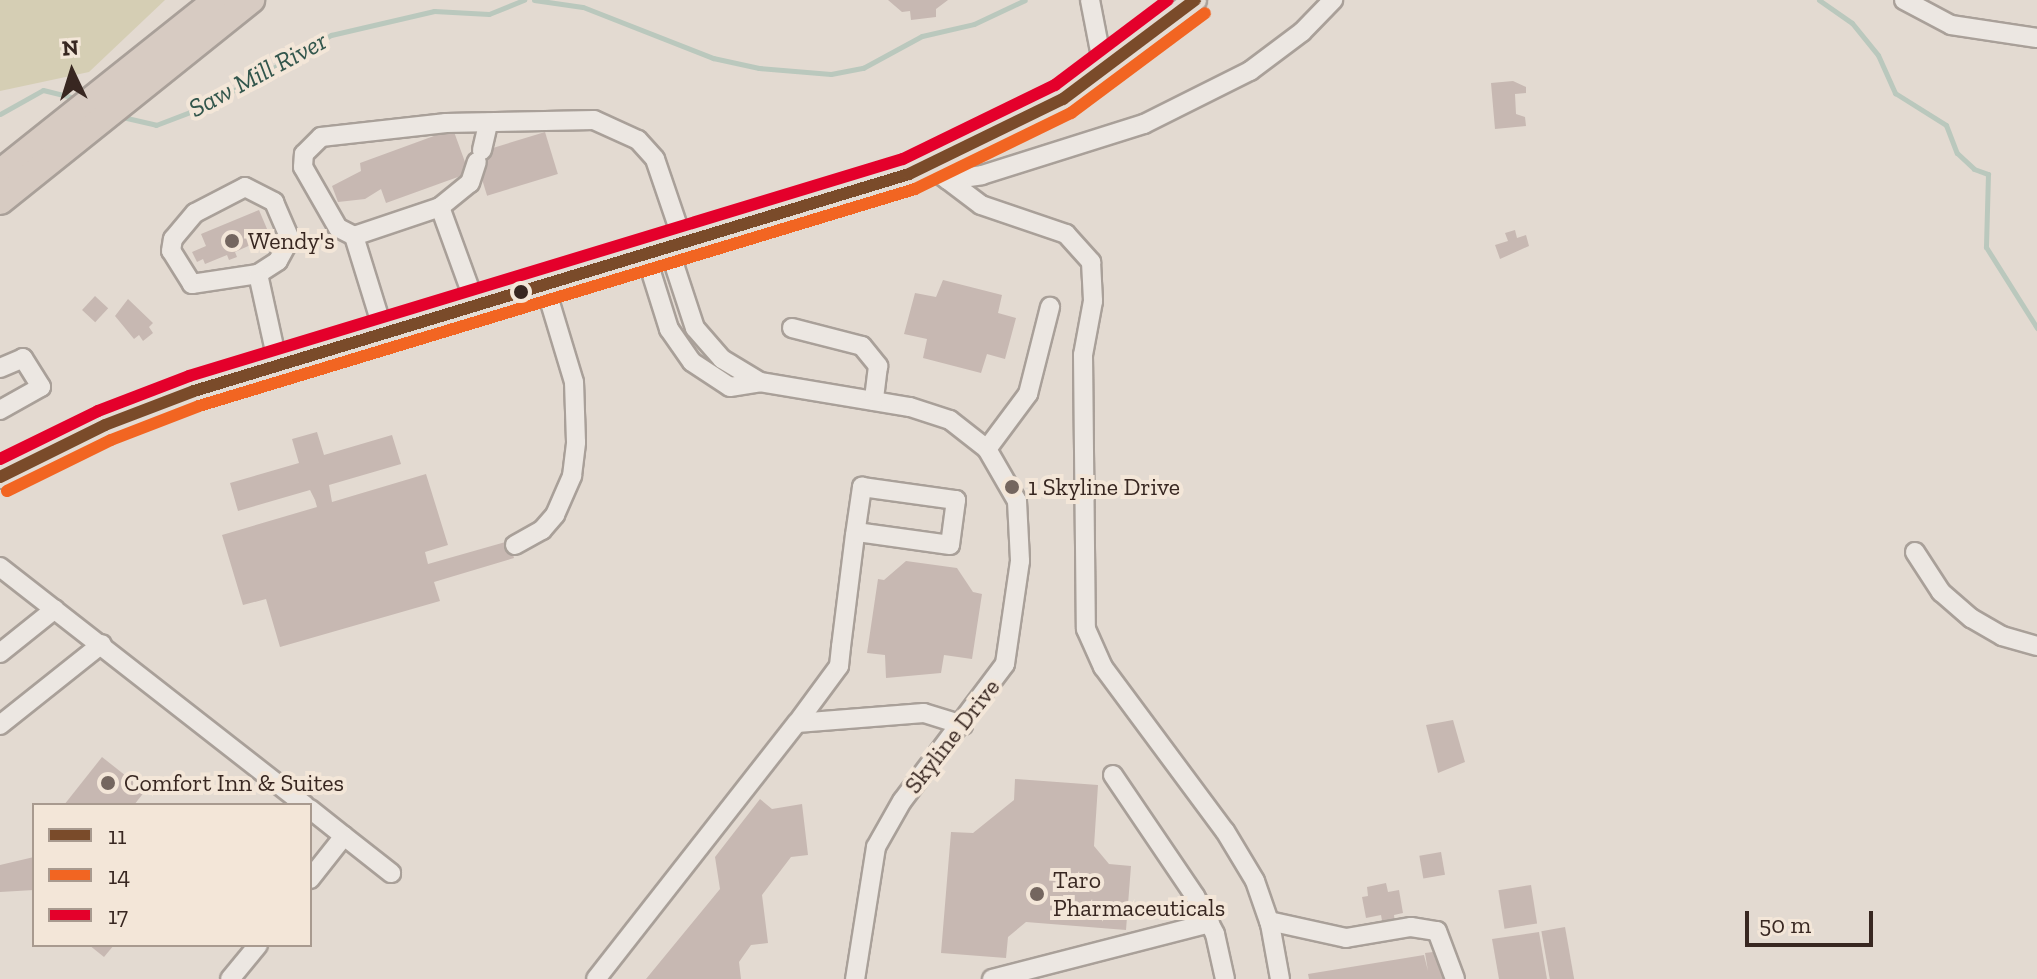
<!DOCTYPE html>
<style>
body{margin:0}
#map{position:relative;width:2037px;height:979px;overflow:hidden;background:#e3dad1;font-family:"Zilla Slab",serif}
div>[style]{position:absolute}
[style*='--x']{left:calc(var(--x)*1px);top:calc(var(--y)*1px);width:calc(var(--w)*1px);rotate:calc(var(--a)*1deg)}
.green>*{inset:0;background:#d5ceb4}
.stream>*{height:5px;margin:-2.5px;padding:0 2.5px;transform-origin:2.5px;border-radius:2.5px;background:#bac8bd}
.building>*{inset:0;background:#c7b8b2;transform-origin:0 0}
.roads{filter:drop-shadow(2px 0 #a9a099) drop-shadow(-2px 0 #a9a099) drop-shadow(0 2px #a9a099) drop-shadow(0 -2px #a9a099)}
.minor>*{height:18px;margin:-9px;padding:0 9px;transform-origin:9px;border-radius:9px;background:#ece7e2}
.major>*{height:22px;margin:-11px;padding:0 11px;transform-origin:11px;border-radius:11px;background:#e4dcd4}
.highway>*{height:26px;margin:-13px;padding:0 13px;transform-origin:13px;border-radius:13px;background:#d7cbc2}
.bus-1>*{height:12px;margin:-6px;padding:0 6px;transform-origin:6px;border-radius:6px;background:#7a4b2a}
.bus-2>*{height:12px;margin:-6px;padding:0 6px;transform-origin:6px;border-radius:6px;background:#f26522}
.bus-3>*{height:12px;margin:-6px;padding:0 6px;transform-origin:6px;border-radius:6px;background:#e4002b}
.dots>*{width:22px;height:22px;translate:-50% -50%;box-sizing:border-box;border:4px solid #f3e6d8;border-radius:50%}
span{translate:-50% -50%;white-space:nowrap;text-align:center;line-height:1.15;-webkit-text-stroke:8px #f3e6d8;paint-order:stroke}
.poi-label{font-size:24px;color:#382721}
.left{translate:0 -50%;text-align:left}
.street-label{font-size:24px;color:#382721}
.water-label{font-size:26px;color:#32564c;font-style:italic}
.legend{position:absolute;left:32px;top:803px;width:280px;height:144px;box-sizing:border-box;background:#f3e6d8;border:2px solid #a89a8f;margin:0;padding:10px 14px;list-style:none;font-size:24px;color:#382721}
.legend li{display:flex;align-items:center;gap:16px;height:40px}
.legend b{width:40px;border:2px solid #a89a8f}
.north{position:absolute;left:32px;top:32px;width:80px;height:80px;-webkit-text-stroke:6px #f3e6d8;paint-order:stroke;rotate:356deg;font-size:22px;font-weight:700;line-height:32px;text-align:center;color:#382721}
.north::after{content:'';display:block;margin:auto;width:28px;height:36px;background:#382721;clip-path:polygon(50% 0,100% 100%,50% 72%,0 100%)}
.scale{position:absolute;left:1745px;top:911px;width:128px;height:36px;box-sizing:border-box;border:4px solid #382721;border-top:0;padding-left:10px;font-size:24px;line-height:28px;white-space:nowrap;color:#382721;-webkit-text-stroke:6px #f3e6d8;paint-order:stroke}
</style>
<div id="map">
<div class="green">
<i style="clip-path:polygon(0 0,165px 0,89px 72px,0 91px)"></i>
</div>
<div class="stream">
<i style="--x:534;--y:0;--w:49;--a:8.1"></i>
<i style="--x:583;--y:7;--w:140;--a:21.4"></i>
<i style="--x:713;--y:58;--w:47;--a:12.3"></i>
<i style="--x:759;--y:68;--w:72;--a:4.8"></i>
<i style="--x:831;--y:74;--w:33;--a:-11"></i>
<i style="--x:863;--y:68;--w:67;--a:-28.5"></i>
<i style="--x:922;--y:36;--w:53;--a:-13"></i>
<i style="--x:974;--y:24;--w:56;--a:-25.2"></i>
<i style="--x:1819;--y:0;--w:40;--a:34.9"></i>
<i style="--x:1852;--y:23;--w:41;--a:50.9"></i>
<i style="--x:1878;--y:55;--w:42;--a:65.9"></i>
<i style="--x:1895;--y:93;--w:60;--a:32.1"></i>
<i style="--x:1946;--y:125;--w:30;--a:69"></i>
<i style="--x:1957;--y:153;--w:23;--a:43"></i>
<i style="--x:1974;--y:169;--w:15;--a:20"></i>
<i style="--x:1988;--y:174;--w:73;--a:91.6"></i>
<i style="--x:1986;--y:247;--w:96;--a:57.8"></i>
<i style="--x:0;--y:114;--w:49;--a:-29.2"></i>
<i style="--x:43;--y:90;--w:38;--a:14"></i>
<i style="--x:118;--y:116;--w:39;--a:13"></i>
<i style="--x:156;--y:125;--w:53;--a:-20.8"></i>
<i style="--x:206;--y:106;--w:144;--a:-29.6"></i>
<i style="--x:331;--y:35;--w:106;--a:-13.1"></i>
<i style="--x:434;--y:11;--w:55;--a:3.1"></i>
<i style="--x:489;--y:14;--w:38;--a:-22"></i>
</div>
<div class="building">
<i style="clip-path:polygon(888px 0,948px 0,936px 9px,936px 17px,911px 20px,910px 11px,902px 12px)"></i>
<i style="clip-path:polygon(1513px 81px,1526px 87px,1526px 93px,1515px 94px,1516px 114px,1525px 117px,1526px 126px,1495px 129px,1491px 83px)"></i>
<i style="clip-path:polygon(453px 129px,469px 173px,386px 203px,381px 189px,365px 199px,338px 202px,332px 186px,361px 171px,360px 163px)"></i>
<i style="left:545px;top:132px;width:44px;height:74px;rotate:73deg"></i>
<i style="clip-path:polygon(259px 210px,270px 236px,235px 252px,237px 257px,229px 260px,227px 255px,205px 264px,203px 259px,197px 262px,192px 252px,206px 246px,201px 234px)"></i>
<i style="clip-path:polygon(1515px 230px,1517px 238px,1526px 235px,1529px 246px,1500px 259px,1495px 245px,1508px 241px,1505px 233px)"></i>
<i style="clip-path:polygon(943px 280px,1002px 295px,998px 313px,1016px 318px,1005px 359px,987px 354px,981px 373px,923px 358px,927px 339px,904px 334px,915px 293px,936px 297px)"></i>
<i style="left:95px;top:296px;width:18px;height:19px;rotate:43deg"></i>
<i style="clip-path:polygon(128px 299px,153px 323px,149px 327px,153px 333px,143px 341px,139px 335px,134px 339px,115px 316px)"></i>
<i style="clip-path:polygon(317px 432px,324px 455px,392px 435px,401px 464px,329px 485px,332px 502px,426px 474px,448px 545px,425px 552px,428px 564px,509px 541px,514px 558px,434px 582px,440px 601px,280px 647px,266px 599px,243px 605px,222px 535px,317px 507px,315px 500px,310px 490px,238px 511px,230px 483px,299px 463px,292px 439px)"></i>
<i style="clip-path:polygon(906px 561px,957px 568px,973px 592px,982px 594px,972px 659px,944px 655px,941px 673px,886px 678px,885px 655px,867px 653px,878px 579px,884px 580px)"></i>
<i style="clip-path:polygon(1453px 720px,1465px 762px,1438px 773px,1426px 725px)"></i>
<i style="clip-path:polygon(102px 757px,145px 791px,134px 805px,64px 805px)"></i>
<i style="clip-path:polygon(1015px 779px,1098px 785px,1094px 846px,1109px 864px,1131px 866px,1126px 930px,1026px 922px,1008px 937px,1006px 958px,941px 953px,951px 832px,973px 833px,1014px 800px)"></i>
<i style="clip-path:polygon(760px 799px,772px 809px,802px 804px,808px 855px,791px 857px,762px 895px,768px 943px,751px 945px,739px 962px,741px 979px,646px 979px,720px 889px,715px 857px)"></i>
<i style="left:1441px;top:852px;width:23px;height:22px;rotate:80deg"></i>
<i style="clip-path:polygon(34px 857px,34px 890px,0 892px,0 865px)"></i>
<i style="clip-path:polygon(1386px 883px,1388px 892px,1399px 890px,1403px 913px,1394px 915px,1395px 924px,1383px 926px,1381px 915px,1366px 918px,1362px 897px,1368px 896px,1367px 887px)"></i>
<i style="left:1531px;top:885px;width:39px;height:33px;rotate:81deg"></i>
<i style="left:1565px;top:927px;width:53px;height:24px;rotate:80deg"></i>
<i style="clip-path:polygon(1539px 932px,1547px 979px,1499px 979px,1492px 939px)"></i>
<i style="clip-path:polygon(89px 945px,114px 945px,104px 957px)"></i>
<i style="clip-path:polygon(1441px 951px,1445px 979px,1309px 979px,1308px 974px,1424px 955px,1428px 971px,1425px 953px)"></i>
</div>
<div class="roads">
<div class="minor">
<i style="--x:1090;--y:0;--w:73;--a:79"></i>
<i style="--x:1904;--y:0;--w:53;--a:28"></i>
<i style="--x:1951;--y:25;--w:87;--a:8.6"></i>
<i style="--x:482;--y:150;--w:28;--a:-77"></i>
<i style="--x:928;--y:166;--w:24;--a:35"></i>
<i style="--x:948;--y:180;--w:34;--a:-8"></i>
<i style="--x:982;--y:175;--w:170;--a:-17.5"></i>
<i style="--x:1144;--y:124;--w:119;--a:-26.6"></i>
<i style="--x:1250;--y:71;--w:65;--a:-36.9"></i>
<i style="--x:1302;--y:32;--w:45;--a:-45.9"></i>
<i style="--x:948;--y:180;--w:41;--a:37.1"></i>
<i style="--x:981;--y:205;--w:90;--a:18.8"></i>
<i style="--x:1066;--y:234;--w:38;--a:48"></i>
<i style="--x:1091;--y:262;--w:39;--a:87"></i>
<i style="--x:1093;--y:301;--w:55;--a:100.5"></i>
<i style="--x:1083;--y:355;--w:274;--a:89.4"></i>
<i style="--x:1086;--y:629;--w:42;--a:65.9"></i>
<i style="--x:1103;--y:667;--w:204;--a:53.4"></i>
<i style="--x:1225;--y:831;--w:58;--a:59"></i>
<i style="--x:1255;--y:881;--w:46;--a:70.8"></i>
<i style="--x:1270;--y:924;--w:56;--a:79.7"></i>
<i style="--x:245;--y:187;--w:33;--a:27"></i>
<i style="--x:274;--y:202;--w:40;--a:66.6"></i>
<i style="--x:290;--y:239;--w:25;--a:119"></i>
<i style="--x:278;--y:261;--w:24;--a:147"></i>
<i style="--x:258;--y:274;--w:67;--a:171.4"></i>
<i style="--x:192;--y:284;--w:39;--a:-122"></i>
<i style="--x:171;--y:251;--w:12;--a:-81"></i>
<i style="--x:173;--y:239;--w:34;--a:-50"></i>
<i style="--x:195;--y:213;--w:56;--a:-27.5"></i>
<i style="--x:440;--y:207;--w:38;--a:-39"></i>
<i style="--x:470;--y:183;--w:22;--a:-72"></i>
<i style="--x:354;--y:236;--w:18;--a:-153"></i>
<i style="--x:338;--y:228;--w:70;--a:-119.8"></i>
<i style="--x:303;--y:167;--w:13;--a:-86"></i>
<i style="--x:304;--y:154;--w:24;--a:-45"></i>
<i style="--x:321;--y:137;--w:126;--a:-6.4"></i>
<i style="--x:446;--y:123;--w:148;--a:-1.2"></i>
<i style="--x:594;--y:120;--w:48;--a:24.4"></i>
<i style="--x:638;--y:140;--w:25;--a:48"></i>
<i style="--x:655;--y:159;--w:90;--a:71.2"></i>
<i style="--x:669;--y:249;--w:83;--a:71.8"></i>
<i style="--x:695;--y:328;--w:41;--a:48.9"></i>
<i style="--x:722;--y:359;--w:44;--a:31.2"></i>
<i style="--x:760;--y:382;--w:152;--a:9.5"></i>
<i style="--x:910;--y:407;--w:42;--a:18"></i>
<i style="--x:950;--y:420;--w:47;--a:38.1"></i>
<i style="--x:987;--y:449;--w:60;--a:60"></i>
<i style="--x:1017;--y:501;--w:60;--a:87.1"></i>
<i style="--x:1020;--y:561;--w:104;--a:98.3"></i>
<i style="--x:1005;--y:664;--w:171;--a:126.9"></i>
<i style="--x:902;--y:801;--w:53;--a:119.5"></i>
<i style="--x:876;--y:847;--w:134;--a:99"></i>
<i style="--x:646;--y:256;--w:77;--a:72.5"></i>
<i style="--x:669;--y:329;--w:40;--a:55.1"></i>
<i style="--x:692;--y:362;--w:45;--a:33.3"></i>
<i style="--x:730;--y:387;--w:30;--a:-9"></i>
<i style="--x:258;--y:274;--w:93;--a:77.6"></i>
<i style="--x:792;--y:328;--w:72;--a:14.4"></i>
<i style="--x:862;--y:346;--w:26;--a:51"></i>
<i style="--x:878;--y:366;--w:35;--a:97"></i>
<i style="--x:384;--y:333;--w:102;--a:-107.2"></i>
<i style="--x:354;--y:236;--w:91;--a:-18.6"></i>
<i style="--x:440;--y:207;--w:105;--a:70"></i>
<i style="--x:0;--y:368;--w:25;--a:-23"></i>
<i style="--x:23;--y:358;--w:34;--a:58"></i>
<i style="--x:41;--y:387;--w:47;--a:150.7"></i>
<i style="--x:987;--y:449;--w:69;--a:-53.3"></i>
<i style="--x:1028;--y:394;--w:90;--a:-75.8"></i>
<i style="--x:515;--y:545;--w:31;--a:-29"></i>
<i style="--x:542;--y:530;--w:20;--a:-49"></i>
<i style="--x:555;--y:515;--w:43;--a:-66.4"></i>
<i style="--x:572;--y:476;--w:34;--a:-83"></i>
<i style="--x:576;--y:442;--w:60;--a:-91.9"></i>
<i style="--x:574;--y:382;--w:100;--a:-106.8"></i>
<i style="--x:1915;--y:552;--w:48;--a:57"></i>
<i style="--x:1941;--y:592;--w:40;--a:41"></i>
<i style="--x:1971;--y:618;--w:36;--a:30"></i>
<i style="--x:2002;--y:636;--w:36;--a:16"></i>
<i style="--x:0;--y:567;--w:387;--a:38"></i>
<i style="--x:0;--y:653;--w:70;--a:-38.7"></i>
<i style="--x:797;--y:723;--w:71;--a:-53.6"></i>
<i style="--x:839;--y:666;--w:19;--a:-84"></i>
<i style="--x:841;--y:647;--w:113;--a:-82.9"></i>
<i style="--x:855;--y:535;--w:49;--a:-81.7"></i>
<i style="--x:862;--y:487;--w:95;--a:7.9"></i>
<i style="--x:956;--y:500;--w:45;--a:97.6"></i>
<i style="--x:950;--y:545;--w:95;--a:-172.1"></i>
<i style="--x:0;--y:725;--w:130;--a:-38.5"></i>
<i style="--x:1113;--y:775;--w:146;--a:55.9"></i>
<i style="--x:1195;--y:896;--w:43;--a:62.2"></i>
<i style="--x:1215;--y:934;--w:46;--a:77.5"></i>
<i style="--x:310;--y:809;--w:43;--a:38.5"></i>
<i style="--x:344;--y:836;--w:55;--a:128.3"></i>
<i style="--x:344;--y:836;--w:60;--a:38.2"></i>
<i style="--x:1269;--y:921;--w:79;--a:12.4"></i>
<i style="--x:1346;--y:938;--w:66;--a:-9.6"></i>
<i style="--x:1411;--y:927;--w:26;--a:9"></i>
<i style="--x:1437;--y:931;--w:51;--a:69.4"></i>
<i style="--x:230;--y:979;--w:44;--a:-50.5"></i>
<i style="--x:596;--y:979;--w:325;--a:-51.9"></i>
<i style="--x:797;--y:723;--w:127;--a:-4.5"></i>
<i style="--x:924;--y:713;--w:41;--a:17.1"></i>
<i style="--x:992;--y:979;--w:225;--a:-14.4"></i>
</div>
<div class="major">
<i style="--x:0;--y:477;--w:117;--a:-26.3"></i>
<i style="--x:105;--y:425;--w:95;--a:-20.9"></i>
<i style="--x:194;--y:391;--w:747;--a:-16.88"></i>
<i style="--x:909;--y:174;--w:171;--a:-26"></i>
<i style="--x:1063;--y:99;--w:165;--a:-36.9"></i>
</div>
<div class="highway">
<i style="--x:0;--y:173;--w:278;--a:-38.6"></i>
<i style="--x:0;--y:201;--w:322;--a:-38.7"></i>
</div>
</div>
<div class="bus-1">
<i style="--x:0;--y:477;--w:117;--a:-26.3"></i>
<i style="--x:105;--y:425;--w:95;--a:-20.9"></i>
<i style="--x:194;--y:391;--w:747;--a:-16.88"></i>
<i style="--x:909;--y:174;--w:171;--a:-26"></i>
<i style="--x:1063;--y:99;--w:165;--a:-36.9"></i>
</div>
<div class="bus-2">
<i style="--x:7;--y:491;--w:116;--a:-26.1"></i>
<i style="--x:111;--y:440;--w:94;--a:-21.1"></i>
<i style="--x:199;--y:406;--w:748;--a:-16.86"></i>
<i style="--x:915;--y:189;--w:174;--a:-26"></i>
<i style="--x:1071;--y:113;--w:167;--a:-36.7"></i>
</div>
<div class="bus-3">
<i style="--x:0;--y:459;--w:109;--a:-26.1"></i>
<i style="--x:98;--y:411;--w:97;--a:-21"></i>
<i style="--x:189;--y:376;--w:746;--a:-16.91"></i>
<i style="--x:903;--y:159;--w:169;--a:-26"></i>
<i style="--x:1055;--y:85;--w:141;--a:-37"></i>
</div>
<div class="dots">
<i style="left:232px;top:241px;background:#74665f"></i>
<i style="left:521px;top:292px;background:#382721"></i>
<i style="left:1012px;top:487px;background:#74665f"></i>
<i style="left:108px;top:783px;background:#74665f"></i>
<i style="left:1037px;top:894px;background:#74665f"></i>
</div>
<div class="poi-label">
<span class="left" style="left:248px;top:241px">Wendy's</span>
<span class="left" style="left:1028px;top:487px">1 Skyline Drive</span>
<span class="left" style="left:124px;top:783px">Comfort Inn &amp; Suites</span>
<span class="left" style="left:1053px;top:894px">Taro<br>Pharmaceuticals</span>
</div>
<div class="street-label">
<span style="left:952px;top:736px;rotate:-52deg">Skyline Drive</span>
</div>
<div class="water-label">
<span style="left:258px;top:75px;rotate:-28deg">Saw Mill River</span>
</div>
<ul class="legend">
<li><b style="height:10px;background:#7a4b2a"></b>11</li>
<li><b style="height:10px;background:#f26522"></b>14</li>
<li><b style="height:10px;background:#e4002b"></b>17</li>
</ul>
<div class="north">N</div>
<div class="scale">50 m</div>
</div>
